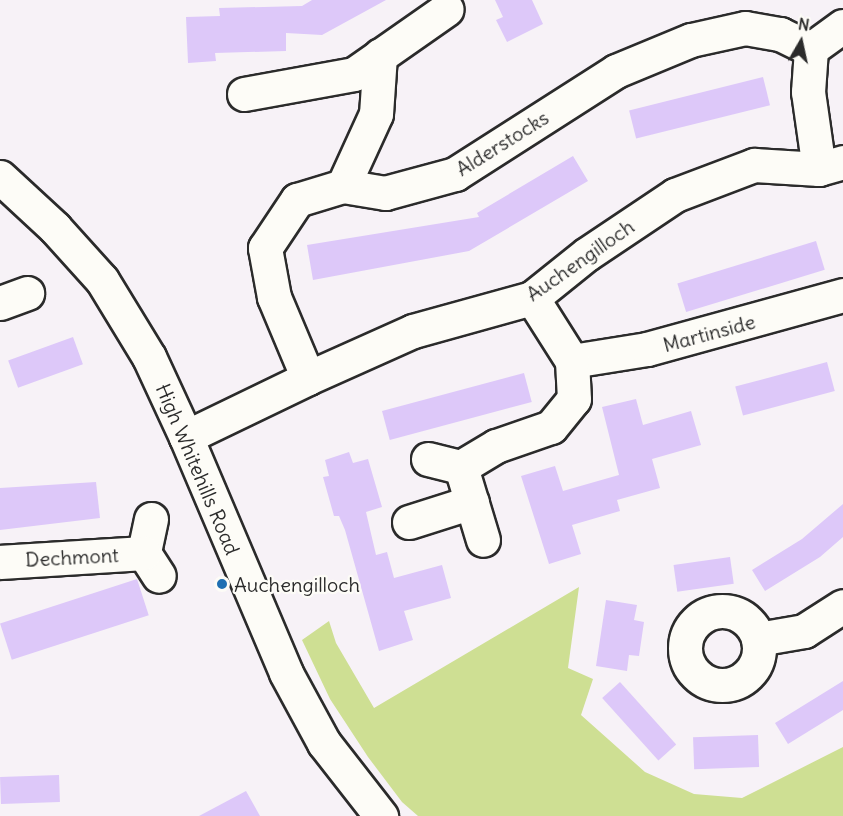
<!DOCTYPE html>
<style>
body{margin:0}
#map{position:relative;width:843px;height:816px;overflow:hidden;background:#f7f2f7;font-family:Delius,sans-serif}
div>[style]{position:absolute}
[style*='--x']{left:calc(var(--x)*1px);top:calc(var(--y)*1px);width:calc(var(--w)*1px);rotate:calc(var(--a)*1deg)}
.green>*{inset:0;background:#cedf93}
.building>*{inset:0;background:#ddc8f9;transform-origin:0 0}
.roads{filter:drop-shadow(2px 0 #2b2b2b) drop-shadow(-2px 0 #2b2b2b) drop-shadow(0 2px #2b2b2b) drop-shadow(0 -2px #2b2b2b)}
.minor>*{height:33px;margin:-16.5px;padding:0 16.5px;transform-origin:16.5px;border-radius:16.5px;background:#fdfcf7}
.minor>.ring{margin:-16.5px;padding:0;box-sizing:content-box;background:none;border:33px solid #fdfcf7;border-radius:50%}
.dots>*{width:16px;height:16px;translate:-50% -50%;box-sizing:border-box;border:3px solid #fdfcf7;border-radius:50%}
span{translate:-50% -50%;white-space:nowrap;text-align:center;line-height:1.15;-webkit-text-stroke:4.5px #fdfcf7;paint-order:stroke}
.street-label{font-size:20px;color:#2b2b2b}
.poi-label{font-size:20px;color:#2b2b2b}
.left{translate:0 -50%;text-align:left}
.north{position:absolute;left:771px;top:12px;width:60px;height:60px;-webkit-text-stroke:4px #fdfcf7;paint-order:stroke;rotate:9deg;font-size:16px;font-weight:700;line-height:24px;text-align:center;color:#2b2b2b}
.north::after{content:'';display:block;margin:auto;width:21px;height:27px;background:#2b2b2b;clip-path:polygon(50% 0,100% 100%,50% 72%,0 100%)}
</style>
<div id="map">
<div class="green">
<i style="clip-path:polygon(579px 587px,568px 668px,593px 679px,581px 715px,645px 772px,694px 794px,742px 798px,843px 747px,843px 816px,418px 816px,402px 802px,368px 757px,330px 699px,302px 640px,329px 621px,336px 643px,374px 708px)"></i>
</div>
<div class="building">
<i style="clip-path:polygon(312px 0,386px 0,322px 35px,286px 33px,286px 51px,215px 53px,216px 61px,188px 63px,186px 17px,220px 16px,219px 8px,302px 6px)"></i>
<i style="clip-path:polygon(495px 0,532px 0,543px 24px,507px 42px,496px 20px,503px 17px)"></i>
<i style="left:763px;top:77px;width:29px;height:138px;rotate:76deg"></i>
<i style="clip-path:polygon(573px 156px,588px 181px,469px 251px,313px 280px,307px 245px,479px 217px,477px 213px)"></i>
<i style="left:816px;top:241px;width:30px;height:145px;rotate:73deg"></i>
<i style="left:73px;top:337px;width:29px;height:69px;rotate:70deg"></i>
<i style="left:827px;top:362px;width:30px;height:95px;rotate:75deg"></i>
<i style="left:524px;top:373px;width:30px;height:147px;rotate:75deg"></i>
<i style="clip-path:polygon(636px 399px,643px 425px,691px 411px,701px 445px,652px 459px,660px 488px,617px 500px,620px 511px,572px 525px,581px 554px,549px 564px,521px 476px,555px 466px,563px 491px,619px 475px,602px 407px)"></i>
<i style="clip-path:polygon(349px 452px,353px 463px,368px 459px,382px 507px,366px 512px,376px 555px,387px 552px,394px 578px,442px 565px,451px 598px,404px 611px,413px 640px,379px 651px,345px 530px,339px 516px,334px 516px,323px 477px,329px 476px,325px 460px)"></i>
<i style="clip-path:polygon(96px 482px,100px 518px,0 530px,0 488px)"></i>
<i style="clip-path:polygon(843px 504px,843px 537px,820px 557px,765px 591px,752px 570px,802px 539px)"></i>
<i style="left:730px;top:557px;width:27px;height:57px;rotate:82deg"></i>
<i style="left:137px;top:579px;width:38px;height:144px;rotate:72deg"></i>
<i style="clip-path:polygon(606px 600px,637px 605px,634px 620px,644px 622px,639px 656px,629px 655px,627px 671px,596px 666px)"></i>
<i style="clip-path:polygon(843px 681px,843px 710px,788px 744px,775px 723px)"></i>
<i style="left:620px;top:682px;width:84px;height:24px;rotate:48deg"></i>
<i style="left:758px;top:735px;width:32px;height:65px;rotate:88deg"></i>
<i style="left:59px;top:775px;width:27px;height:59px;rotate:88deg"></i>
<i style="clip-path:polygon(246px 791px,260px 816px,199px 816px)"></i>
</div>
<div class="roads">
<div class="minor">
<i style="--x:244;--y:94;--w:112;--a:-10.3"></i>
<i style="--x:354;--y:74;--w:113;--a:-35"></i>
<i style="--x:819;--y:169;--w:78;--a:-98.1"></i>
<i style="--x:808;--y:92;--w:43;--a:-86"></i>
<i style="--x:811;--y:49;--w:39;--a:-36"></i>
<i style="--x:0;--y:177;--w:75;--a:42.8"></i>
<i style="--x:55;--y:228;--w:70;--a:47.9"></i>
<i style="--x:102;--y:280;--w:90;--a:58.6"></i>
<i style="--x:149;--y:357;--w:88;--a:65.2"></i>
<i style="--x:186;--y:437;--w:256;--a:67"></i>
<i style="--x:286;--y:673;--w:80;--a:61.5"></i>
<i style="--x:324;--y:743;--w:93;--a:52"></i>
<i style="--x:343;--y:186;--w:79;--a:-65.4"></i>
<i style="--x:376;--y:114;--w:59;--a:-86.1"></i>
<i style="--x:0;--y:303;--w:29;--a:-20"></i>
<i style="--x:572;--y:361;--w:76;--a:-9.1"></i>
<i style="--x:647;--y:349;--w:203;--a:-15.4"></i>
<i style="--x:308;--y:378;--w:88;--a:-112.8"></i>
<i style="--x:274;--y:297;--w:50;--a:-100.4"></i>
<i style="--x:265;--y:248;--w:58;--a:-56.3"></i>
<i style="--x:297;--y:200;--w:48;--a:-16.9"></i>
<i style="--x:343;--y:186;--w:43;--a:9.5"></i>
<i style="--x:385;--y:193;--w:73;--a:-15.2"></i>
<i style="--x:455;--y:174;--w:191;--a:-32.6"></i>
<i style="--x:616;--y:71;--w:81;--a:-22.5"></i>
<i style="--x:691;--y:40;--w:55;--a:-12.5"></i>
<i style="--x:745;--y:28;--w:36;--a:10"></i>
<i style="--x:780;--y:34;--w:34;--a:26"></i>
<i style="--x:186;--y:437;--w:136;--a:-25.8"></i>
<i style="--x:308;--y:378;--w:115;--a:-24.1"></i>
<i style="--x:413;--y:331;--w:123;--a:-15.5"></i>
<i style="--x:532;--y:298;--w:70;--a:-38.7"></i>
<i style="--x:587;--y:254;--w:106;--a:-33.8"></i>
<i style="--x:675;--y:195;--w:85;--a:-20.8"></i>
<i style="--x:754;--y:165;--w:65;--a:3.5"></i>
<i style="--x:819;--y:169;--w:25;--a:-16"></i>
<i style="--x:428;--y:459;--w:34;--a:14"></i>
<i style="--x:461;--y:467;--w:41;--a:-31"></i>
<i style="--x:496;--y:446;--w:58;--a:-19.1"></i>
<i style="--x:551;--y:427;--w:36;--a:-51"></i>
<i style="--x:574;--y:399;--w:38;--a:-93"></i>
<i style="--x:572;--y:361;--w:75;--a:-122.4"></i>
<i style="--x:461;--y:467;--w:76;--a:73.2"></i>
<i style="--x:151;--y:519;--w:35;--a:102"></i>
<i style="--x:144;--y:553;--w:27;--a:57"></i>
<i style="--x:409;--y:522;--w:66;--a:-17.6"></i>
<i style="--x:0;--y:562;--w:144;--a:-3.6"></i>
<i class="ring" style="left:685px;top:611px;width:41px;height:41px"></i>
<i style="--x:758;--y:639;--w:47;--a:-9.9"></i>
<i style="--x:804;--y:631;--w:46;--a:-32.7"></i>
</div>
</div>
<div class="dots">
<i style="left:222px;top:584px;background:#1f6fb2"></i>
</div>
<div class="street-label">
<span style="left:502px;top:143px;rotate:-32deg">Alderstocks</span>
<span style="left:580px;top:260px;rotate:-35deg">Auchengilloch</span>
<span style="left:709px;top:333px;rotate:-15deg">Martinside</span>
<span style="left:198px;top:469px;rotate:67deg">High Whitehills Road</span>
<span style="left:72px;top:557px;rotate:-3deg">Dechmont</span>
</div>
<div class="poi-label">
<span class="left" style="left:234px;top:584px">Auchengilloch</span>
</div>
<div class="north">N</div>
</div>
